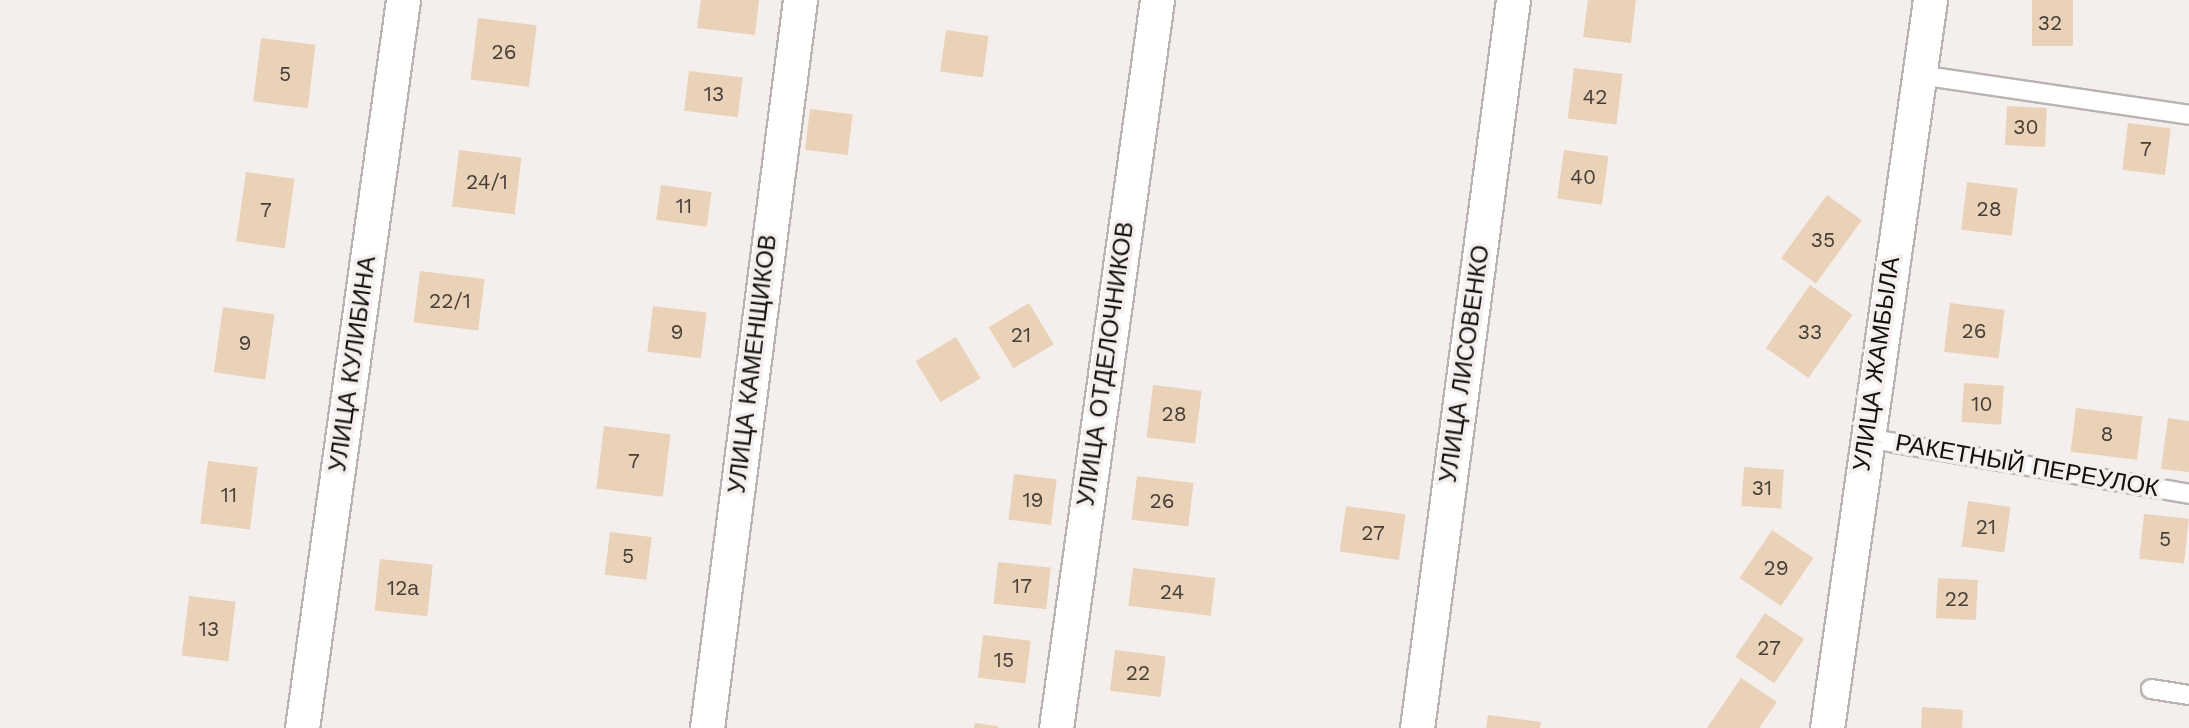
<!DOCTYPE html>
<meta charset="utf-8">
<style>
body{margin:0}
#map{position:relative;width:2189px;height:728px;overflow:hidden;background:#f4efed;font-family:"Work Sans",sans-serif}
div>[style]{position:absolute}
[style*='--x']{left:calc(var(--x)*1px);top:calc(var(--y)*1px);width:calc(var(--w)*1px);rotate:calc(var(--a)*1deg)}
.building>*{inset:0;background:#e9d2b8;transform-origin:0 0}
.roads{filter:drop-shadow(2px 0 #b9b4b2) drop-shadow(-2px 0 #b9b4b2) drop-shadow(0 2px #b9b4b2) drop-shadow(0 -2px #b9b4b2)}
.lane>*{height:18px;margin:-9px;padding:0 9px;transform-origin:9px;border-radius:9px;background:#fff}
.street>*{height:33px;margin:-16.5px;padding:0 16.5px;transform-origin:16.5px;border-radius:16.5px;background:#fff}
span{translate:-50% -50%;white-space:nowrap;text-align:center;line-height:1.15;-webkit-text-stroke:7px #f4efed;paint-order:stroke}
.number-label{font-size:21px;color:#474039}
.number-label span{-webkit-text-stroke-width:0}
.street-label{font-size:24px;color:#110f0f}
</style>
<div id="map">
<div class="building">
<i style="clip-path:polygon(701px 0,759px 0,755px 35px,697px 28px)"></i>
<i style="clip-path:polygon(1588px 0,1636px 0,1631px 43px,1583px 37px)"></i>
<i style="left:2032px;top:0;width:41px;height:46px"></i>
<i style="left:478px;top:18px;width:59px;height:62px;rotate:7deg"></i>
<i style="left:946px;top:30px;width:43px;height:42px;rotate:8deg"></i>
<i style="left:261px;top:38px;width:55px;height:64px;rotate:7deg"></i>
<i style="left:1574px;top:68px;width:49px;height:51px;rotate:7deg"></i>
<i style="left:689px;top:71px;width:54px;height:40px;rotate:7deg"></i>
<i style="left:2007px;top:106px;width:40px;height:39px;rotate:3deg"></i>
<i style="left:810px;top:109px;width:43px;height:41px;rotate:7deg"></i>
<i style="left:2128px;top:123px;width:43px;height:47px;rotate:7deg"></i>
<i style="left:459px;top:150px;width:63px;height:57px;rotate:7deg"></i>
<i style="left:1564px;top:150px;width:45px;height:49px;rotate:8deg"></i>
<i style="left:246px;top:172px;width:49px;height:70px;rotate:8deg"></i>
<i style="left:1967px;top:182px;width:51px;height:48px;rotate:7deg"></i>
<i style="left:661px;top:185px;width:51px;height:35px;rotate:8deg"></i>
<i style="left:1827px;top:195px;width:43px;height:78px;rotate:36deg"></i>
<i style="left:420px;top:271px;width:65px;height:52px;rotate:7deg"></i>
<i style="left:1810px;top:285px;width:52px;height:77px;rotate:35deg"></i>
<i style="left:1029px;top:303px;width:48px;height:47px;rotate:59deg"></i>
<i style="left:1950px;top:303px;width:55px;height:49px;rotate:7deg"></i>
<i style="left:653px;top:306px;width:54px;height:46px;rotate:7deg"></i>
<i style="left:223px;top:307px;width:52px;height:66px;rotate:8deg"></i>
<i style="left:956px;top:337px;width:48px;height:47px;rotate:59deg"></i>
<i style="left:1964px;top:383px;width:40px;height:39px;rotate:4deg"></i>
<i style="left:1153px;top:385px;width:49px;height:53px;rotate:7deg"></i>
<i style="left:2076px;top:408px;width:67px;height:44px;rotate:7deg"></i>
<i style="clip-path:polygon(2168px 418px,2189px 421px,2189px 472px,2161px 469px)"></i>
<i style="left:604px;top:426px;width:67px;height:63px;rotate:7deg"></i>
<i style="left:208px;top:461px;width:50px;height:63px;rotate:7deg"></i>
<i style="left:1744px;top:467px;width:40px;height:39px;rotate:4deg"></i>
<i style="left:1014px;top:474px;width:43px;height:46px;rotate:7deg"></i>
<i style="left:1137px;top:476px;width:57px;height:44px;rotate:7deg"></i>
<i style="left:1968px;top:501px;width:43px;height:46px;rotate:8deg"></i>
<i style="left:1346px;top:506px;width:60px;height:46px;rotate:8deg"></i>
<i style="left:2144px;top:514px;width:45px;height:45px;rotate:6deg"></i>
<i style="left:1772px;top:530px;width:50px;height:58px;rotate:34deg"></i>
<i style="left:610px;top:532px;width:42px;height:43px;rotate:7deg"></i>
<i style="left:380px;top:559px;width:53px;height:52px;rotate:6deg"></i>
<i style="left:998px;top:562px;width:53px;height:42px;rotate:6deg"></i>
<i style="left:1133px;top:568px;width:83px;height:38px;rotate:7deg"></i>
<i style="left:1938px;top:578px;width:40px;height:40px;rotate:3deg"></i>
<i style="left:189px;top:596px;width:47px;height:60px;rotate:7deg"></i>
<i style="left:1765px;top:613px;width:47px;height:53px;rotate:34deg"></i>
<i style="left:983px;top:635px;width:48px;height:43px;rotate:7deg"></i>
<i style="left:1115px;top:650px;width:51px;height:41px;rotate:7deg"></i>
<i style="clip-path:polygon(1741px 678px,1777px 702px,1759px 728px,1707px 728px)"></i>
<i style="clip-path:polygon(1922px 707px,1963px 710px,1962px 728px,1921px 728px)"></i>
<i style="clip-path:polygon(1488px 715px,1541px 722px,1540px 728px,1486px 728px)"></i>
<i style="clip-path:polygon(975px 723px,998px 726px,998px 728px,974px 728px)"></i>
</div>
<div class="roads">
<div class="lane">
<i style="--x:1919;--y:75;--w:273;--a:8.4"></i>
<i style="--x:1866;--y:438;--w:328;--a:9.8"></i>
<i style="--x:2151;--y:689;--w:38;--a:9"></i>
</div>
<div class="street">
<i style="--x:302;--y:728;--w:735;--a:-82.1"></i>
<i style="--x:707;--y:728;--w:734;--a:-82.72"></i>
<i style="--x:1056;--y:728;--w:735;--a:-82.1"></i>
<i style="--x:1417;--y:728;--w:734;--a:-82.49"></i>
<i style="--x:1827;--y:728;--w:735;--a:-81.95"></i>
</div>
</div>
<div class="number-label">
<span style="left:2050px;top:23px">32</span>
<span style="left:504px;top:52px">26</span>
<span style="left:285px;top:74px">5</span>
<span style="left:714px;top:94px">13</span>
<span style="left:1595px;top:97px">42</span>
<span style="left:2026px;top:127px">30</span>
<span style="left:2146px;top:149px">7</span>
<span style="left:1583px;top:177px">40</span>
<span style="left:487px;top:182px">24/1</span>
<span style="left:684px;top:206px">11</span>
<span style="left:1989px;top:209px">28</span>
<span style="left:266px;top:210px">7</span>
<span style="left:1823px;top:240px">35</span>
<span style="left:450px;top:301px">22/1</span>
<span style="left:1974px;top:331px">26</span>
<span style="left:677px;top:332px">9</span>
<span style="left:1810px;top:332px">33</span>
<span style="left:1021px;top:335px">21</span>
<span style="left:245px;top:343px">9</span>
<span style="left:1982px;top:404px">10</span>
<span style="left:1174px;top:414px">28</span>
<span style="left:2107px;top:434px">8</span>
<span style="left:634px;top:461px">7</span>
<span style="left:1762px;top:488px">31</span>
<span style="left:229px;top:495px">11</span>
<span style="left:1033px;top:500px">19</span>
<span style="left:1162px;top:501px">26</span>
<span style="left:1986px;top:527px">21</span>
<span style="left:1373px;top:533px">27</span>
<span style="left:2165px;top:539px">5</span>
<span style="left:628px;top:556px">5</span>
<span style="left:1776px;top:568px">29</span>
<span style="left:1022px;top:586px">17</span>
<span style="left:403px;top:588px">12а</span>
<span style="left:1172px;top:592px">24</span>
<span style="left:1957px;top:599px">22</span>
<span style="left:209px;top:629px">13</span>
<span style="left:1769px;top:648px">27</span>
<span style="left:1004px;top:660px">15</span>
<span style="left:1138px;top:673px">22</span>
</div>
<div class="street-label">
<span style="left:353px;top:364px;rotate:-82deg">УЛИЦА КУЛИБИНА</span>
<span style="left:753px;top:364px;rotate:-83deg">УЛИЦА КАМЕНЩИКОВ</span>
<span style="left:1106px;top:364px;rotate:-82deg">УЛИЦА ОТДЕЛОЧНИКОВ</span>
<span style="left:1465px;top:364px;rotate:-82deg">УЛИЦА ЛИСОВЕНКО</span>
<span style="left:1877px;top:364px;rotate:-82deg">УЛИЦА ЖАМБЫЛА</span>
<span style="left:2027px;top:466px;rotate:10deg">РАКЕТНЫЙ ПЕРЕУЛОК</span>
</div>
</div>
